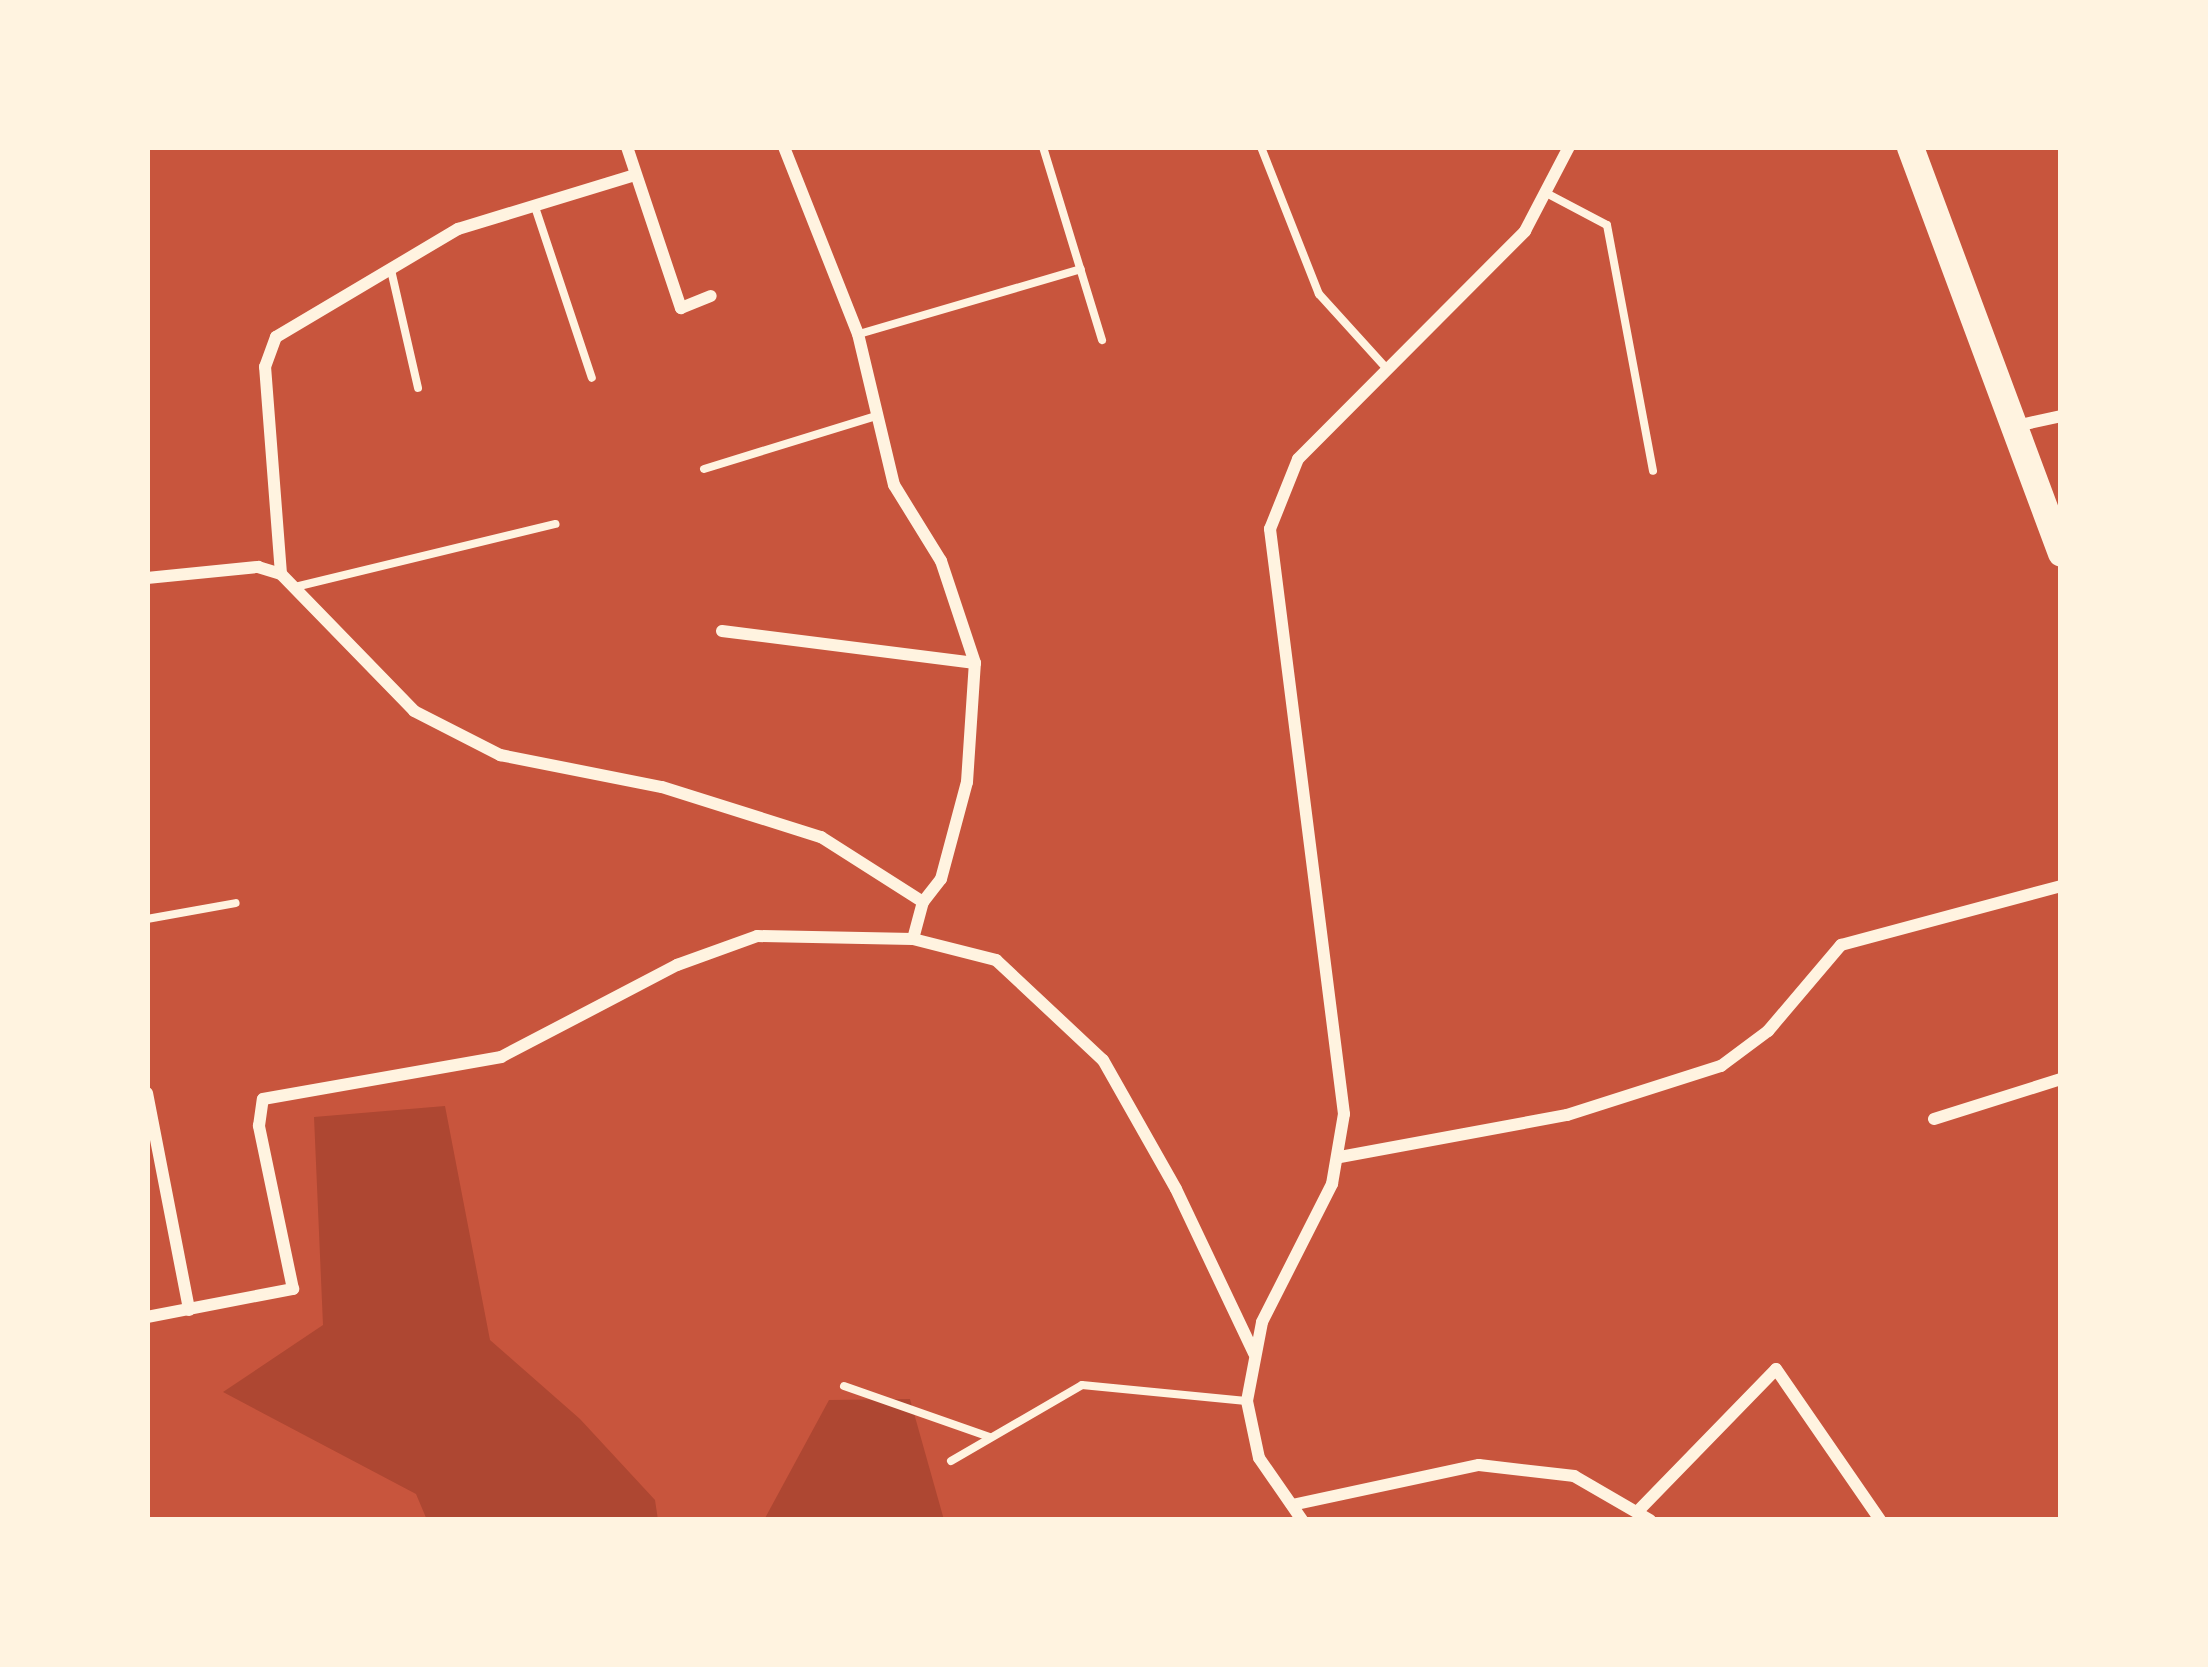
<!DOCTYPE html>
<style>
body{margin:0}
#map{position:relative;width:2208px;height:1667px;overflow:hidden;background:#c8553d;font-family:Raleway,sans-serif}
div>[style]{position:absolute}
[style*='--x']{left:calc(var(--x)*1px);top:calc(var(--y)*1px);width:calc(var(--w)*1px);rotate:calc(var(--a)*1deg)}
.green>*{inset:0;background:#ae4732}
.service>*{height:8px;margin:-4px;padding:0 4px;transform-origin:4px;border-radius:4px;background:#fff3e0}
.minor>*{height:12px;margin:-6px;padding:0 6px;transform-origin:6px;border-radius:6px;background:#fff3e0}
.trunk>*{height:27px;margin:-13.5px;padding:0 13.5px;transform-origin:13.5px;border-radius:13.5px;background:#fff3e0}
span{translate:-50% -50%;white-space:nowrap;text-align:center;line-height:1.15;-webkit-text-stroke:10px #fff3e0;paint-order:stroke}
.frame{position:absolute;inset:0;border:150px solid #fff3e0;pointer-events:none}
</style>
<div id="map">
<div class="green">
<i style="clip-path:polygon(445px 1106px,490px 1340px,580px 1419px,655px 1500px,658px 1520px,427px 1520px,416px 1494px,223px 1392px,323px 1325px,314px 1117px)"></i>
<i style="clip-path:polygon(910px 1399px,944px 1520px,764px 1520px,829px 1400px)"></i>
</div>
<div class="service">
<i style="--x:1043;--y:147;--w:202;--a:73"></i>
<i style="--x:1261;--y:147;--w:158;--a:68.5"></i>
<i style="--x:1319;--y:294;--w:103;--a:47.8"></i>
<i style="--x:1550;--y:195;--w:64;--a:27.8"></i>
<i style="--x:1607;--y:225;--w:250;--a:79.4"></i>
<i style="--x:535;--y:207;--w:180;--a:71.6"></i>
<i style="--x:391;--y:270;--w:121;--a:77.1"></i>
<i style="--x:859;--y:334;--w:231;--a:-16.3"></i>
<i style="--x:704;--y:469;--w:183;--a:-17.1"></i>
<i style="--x:295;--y:587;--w:268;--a:-13.6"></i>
<i style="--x:147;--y:919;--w:90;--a:-10.2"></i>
<i style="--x:844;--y:1386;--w:155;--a:19.3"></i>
<i style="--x:951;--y:1461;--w:151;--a:-30.1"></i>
<i style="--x:1082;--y:1385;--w:165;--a:5.6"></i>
</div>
<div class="minor">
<i style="--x:627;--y:147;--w:170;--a:71.5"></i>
<i style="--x:681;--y:308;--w:32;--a:-22"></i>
<i style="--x:2016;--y:426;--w:46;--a:-12.5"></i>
<i style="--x:281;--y:574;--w:208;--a:-94.4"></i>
<i style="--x:265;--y:367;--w:32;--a:-70"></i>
<i style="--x:276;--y:337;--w:212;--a:-30.7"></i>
<i style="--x:458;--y:229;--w:185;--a:-17"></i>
<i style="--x:147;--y:578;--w:112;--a:-5.7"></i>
<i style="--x:258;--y:567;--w:24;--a:17"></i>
<i style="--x:281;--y:574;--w:191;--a:45.8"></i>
<i style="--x:414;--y:711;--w:97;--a:27.1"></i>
<i style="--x:500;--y:755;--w:165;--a:11.2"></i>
<i style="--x:662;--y:787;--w:167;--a:17.5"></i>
<i style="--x:821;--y:837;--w:121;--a:32.5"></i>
<i style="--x:722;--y:631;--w:255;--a:7.2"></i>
<i style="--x:913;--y:939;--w:86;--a:14.2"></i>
<i style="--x:996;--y:960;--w:146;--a:43.1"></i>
<i style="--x:1103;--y:1060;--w:148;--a:60.5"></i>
<i style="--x:1176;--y:1189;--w:182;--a:64.6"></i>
<i style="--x:147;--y:1093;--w:221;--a:79"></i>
<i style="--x:1934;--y:1119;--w:133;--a:-17.5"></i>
<i style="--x:1340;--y:1157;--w:231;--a:-10.5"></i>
<i style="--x:1567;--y:1115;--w:162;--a:-17.7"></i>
<i style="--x:1721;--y:1066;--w:59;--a:-36.7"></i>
<i style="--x:1768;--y:1031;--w:113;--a:-49.7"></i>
<i style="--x:1841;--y:945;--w:228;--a:-15"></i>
<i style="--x:147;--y:1317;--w:149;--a:-10.9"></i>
<i style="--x:293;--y:1289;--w:167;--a:-101.8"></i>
<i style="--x:259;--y:1126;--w:27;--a:-82"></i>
<i style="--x:263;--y:1099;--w:242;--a:-10"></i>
<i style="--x:501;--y:1057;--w:199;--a:-27.6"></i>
<i style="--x:677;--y:965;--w:85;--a:-19.9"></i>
<i style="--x:757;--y:936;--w:156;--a:1.1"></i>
<i style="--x:913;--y:939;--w:38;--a:-75"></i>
<i style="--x:923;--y:902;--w:29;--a:-52"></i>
<i style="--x:941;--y:879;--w:100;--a:-75"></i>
<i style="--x:967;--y:782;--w:119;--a:-86.2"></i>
<i style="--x:975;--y:663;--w:108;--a:-108.4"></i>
<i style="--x:941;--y:561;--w:89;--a:-121.7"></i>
<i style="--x:894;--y:485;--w:155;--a:-103.4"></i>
<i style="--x:858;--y:334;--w:201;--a:-111.6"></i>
<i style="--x:1292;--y:1505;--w:191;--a:-12.1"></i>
<i style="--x:1479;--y:1465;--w:96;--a:6.6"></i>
<i style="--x:1574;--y:1476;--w:88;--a:30.1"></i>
<i style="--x:1640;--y:1509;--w:195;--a:-45.8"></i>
<i style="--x:1776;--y:1369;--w:183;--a:55.4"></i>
<i style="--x:1302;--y:1520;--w:75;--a:-124.7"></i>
<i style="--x:1259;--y:1458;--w:58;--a:-101.9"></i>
<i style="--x:1247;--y:1401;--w:80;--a:-79.2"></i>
<i style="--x:1262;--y:1322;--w:155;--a:-63.1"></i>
<i style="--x:1332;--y:1184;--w:71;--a:-80.3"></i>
<i style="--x:1344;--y:1114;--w:590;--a:-97.21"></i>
<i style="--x:1270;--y:529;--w:75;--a:-68.2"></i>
<i style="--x:1298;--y:459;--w:322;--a:-45.1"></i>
<i style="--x:1525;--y:231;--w:95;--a:-62.4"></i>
</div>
<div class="trunk">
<i style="--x:1910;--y:147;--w:433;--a:69.6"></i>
</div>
<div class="frame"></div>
</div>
